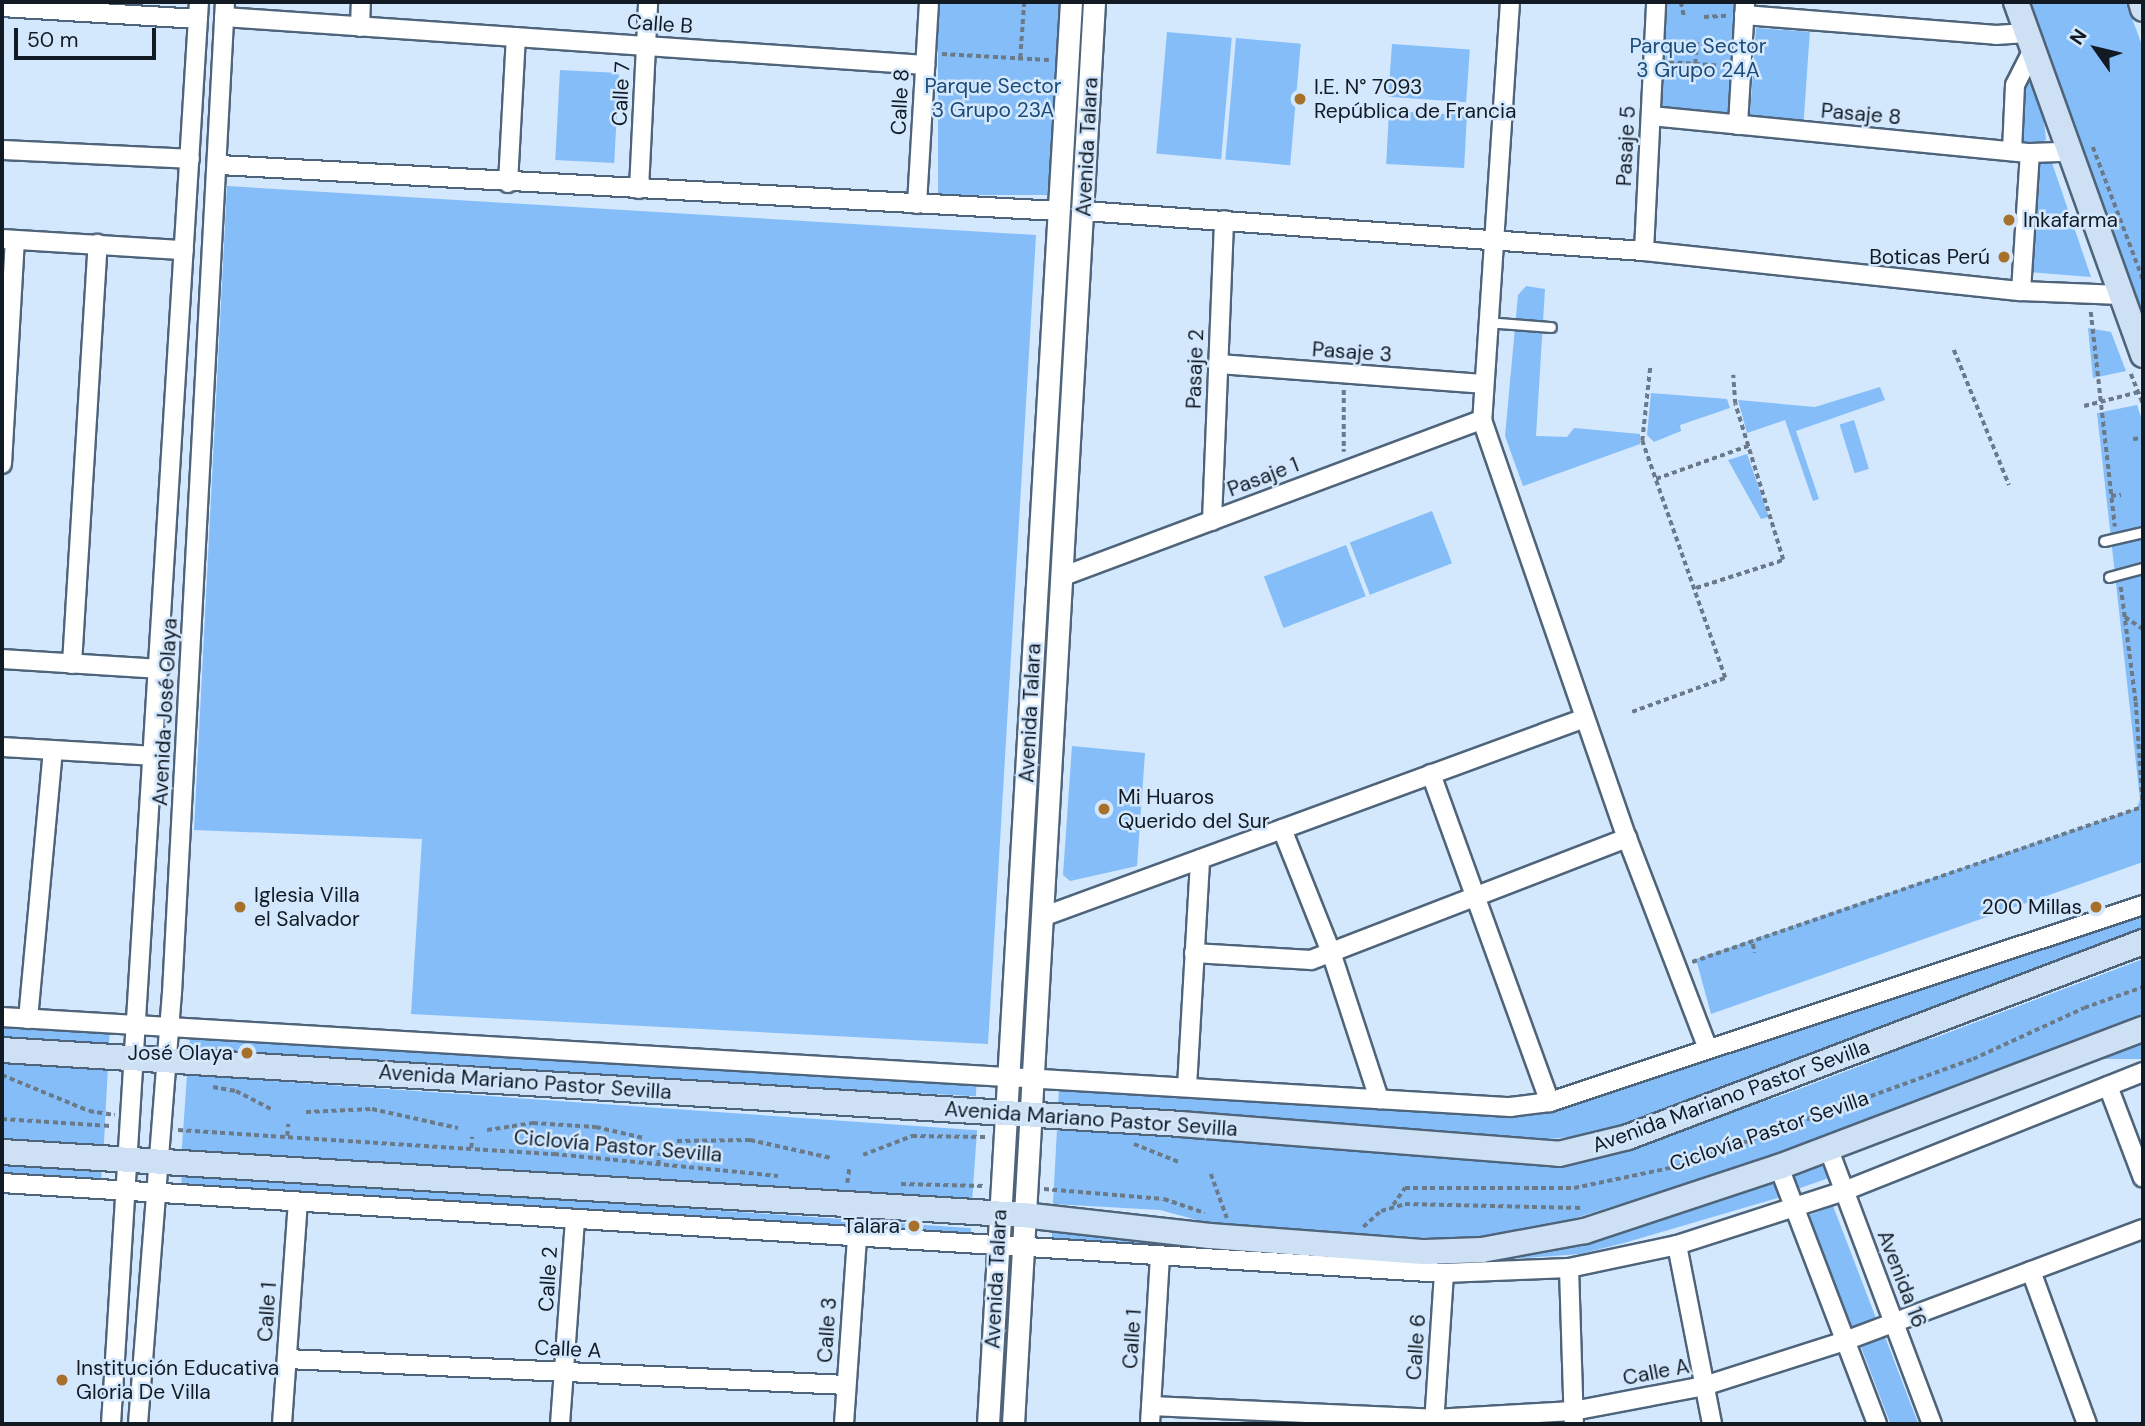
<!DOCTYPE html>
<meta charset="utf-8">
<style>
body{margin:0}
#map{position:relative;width:2145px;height:1426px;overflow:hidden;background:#d3e7fd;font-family:"DM Sans",sans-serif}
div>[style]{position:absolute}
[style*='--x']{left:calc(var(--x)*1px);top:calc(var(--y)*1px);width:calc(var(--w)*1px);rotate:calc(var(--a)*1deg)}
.green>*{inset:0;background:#84bdf8;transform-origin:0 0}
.path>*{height:3.5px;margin-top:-1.75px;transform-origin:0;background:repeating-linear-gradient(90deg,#6b7a89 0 5px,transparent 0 8.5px)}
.roads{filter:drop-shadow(2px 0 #4e647b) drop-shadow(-2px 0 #4e647b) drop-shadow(0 2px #4e647b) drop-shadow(0 -2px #4e647b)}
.service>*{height:9px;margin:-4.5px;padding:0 4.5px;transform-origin:4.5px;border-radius:4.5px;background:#fff}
.minor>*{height:18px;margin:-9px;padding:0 9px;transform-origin:9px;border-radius:9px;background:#fff}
.tertiary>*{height:21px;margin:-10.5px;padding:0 10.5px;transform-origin:10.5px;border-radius:10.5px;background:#fff}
.secondary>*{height:24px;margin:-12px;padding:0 12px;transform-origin:12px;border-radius:12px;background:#cee1f4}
.dots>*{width:19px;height:19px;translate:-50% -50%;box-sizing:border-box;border:4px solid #d3e7fd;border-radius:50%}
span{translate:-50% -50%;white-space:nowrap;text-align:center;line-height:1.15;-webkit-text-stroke:5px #d3e7fd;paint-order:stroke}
.street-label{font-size:21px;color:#121b24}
.park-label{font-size:21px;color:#1c4b78}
.poi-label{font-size:21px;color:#121b24}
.left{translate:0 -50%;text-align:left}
.right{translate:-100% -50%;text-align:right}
.frame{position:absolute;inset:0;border:4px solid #121b24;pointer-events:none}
.north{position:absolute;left:2061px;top:14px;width:70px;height:70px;-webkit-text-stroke:5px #d3e7fd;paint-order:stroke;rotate:304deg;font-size:19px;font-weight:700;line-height:28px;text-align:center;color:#121b24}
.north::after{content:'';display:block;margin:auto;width:24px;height:32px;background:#121b24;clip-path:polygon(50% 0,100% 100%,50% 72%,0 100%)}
.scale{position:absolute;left:14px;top:28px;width:142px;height:32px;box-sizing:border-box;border:4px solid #121b24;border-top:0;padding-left:9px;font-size:21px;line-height:24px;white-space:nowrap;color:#121b24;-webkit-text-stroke:5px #d3e7fd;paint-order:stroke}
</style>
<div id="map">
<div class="green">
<i style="left:938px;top:2px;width:122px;height:193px"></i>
<i style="left:1662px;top:2px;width:79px;height:112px"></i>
<i style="clip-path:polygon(2025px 2px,2126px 2px,2143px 48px,2143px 324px)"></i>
<i style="left:1756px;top:28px;width:54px;height:89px;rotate:4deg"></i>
<i style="left:1167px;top:32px;width:65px;height:122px;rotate:5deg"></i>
<i style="left:1236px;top:38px;width:65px;height:122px;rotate:5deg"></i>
<i style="left:1392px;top:44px;width:78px;height:53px;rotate:4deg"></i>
<i style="left:560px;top:70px;width:59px;height:90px;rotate:3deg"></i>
<i style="clip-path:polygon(2029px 82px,2042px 103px,2046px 140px,2029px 146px,2018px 144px,2022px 97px)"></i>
<i style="left:1389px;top:111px;width:78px;height:53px;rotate:3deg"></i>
<i style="clip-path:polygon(2050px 157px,2091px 277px,2029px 272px,2040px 158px)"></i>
<i style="clip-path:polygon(227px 186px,1036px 235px,988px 1044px,411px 1014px,422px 839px,194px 830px)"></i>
<i style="clip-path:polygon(1526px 286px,1545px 289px,1536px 436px,1567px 437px,1574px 428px,1640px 434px,1640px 444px,1523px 486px,1505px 436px,1518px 295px)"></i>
<i style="clip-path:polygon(2088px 328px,2111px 332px,2126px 371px,2093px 378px)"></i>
<i style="clip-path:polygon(1880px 387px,1885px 400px,1796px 431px,1819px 499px,1813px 501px,1785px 420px,1747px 433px,1738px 400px,1815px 407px)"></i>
<i style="clip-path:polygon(1651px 393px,1727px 399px,1730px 408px,1680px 425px,1681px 431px,1654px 442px,1647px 435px)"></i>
<i style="clip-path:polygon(2137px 405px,2143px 423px,2143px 862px,1711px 1014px,1696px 959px,2137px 808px,2140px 799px,2097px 413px)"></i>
<i style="left:1854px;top:420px;width:51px;height:15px;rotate:73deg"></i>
<i style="clip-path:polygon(1747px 454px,1769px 517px,1761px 519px,1728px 460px)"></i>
<i style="left:1432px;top:511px;width:56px;height:88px;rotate:69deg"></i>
<i style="left:1346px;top:545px;width:55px;height:88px;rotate:69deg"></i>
<i style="clip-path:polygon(1072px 746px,1145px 753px,1137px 866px,1070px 881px,1063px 875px)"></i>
<i style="clip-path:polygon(2143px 914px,2143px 938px,1628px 1128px,1591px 1135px,1528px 1141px,1058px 1107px,1059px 1087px,1491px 1114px,1616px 1088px)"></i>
<i style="clip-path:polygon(2143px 959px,2143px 1018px,1770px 1157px,1531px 1232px,1448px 1239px,1219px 1226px,1160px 1210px,1053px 1204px,1057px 1129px,1510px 1162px,1614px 1151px,1786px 1094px)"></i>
<i style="left:2px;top:1023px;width:108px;height:21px;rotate:3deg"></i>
<i style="left:190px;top:1035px;width:788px;height:20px;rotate:3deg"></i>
<i style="left:2143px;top:1039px;width:20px;height:328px;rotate:90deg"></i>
<i style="left:2px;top:1063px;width:106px;height:77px;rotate:3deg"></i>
<i style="left:187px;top:1075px;width:792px;height:79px;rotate:4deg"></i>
<i style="left:1823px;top:1161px;width:18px;height:35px;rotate:71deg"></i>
<i style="left:2px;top:1163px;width:100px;height:15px;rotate:3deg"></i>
<i style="left:182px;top:1173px;width:791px;height:16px;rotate:4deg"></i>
<i style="clip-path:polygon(1776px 1176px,1781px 1197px,1624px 1243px,1580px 1254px,1450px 1263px)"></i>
<i style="left:1833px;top:1206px;width:122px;height:27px;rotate:69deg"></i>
<i style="clip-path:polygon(1052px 1226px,1224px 1248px,1273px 1254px,1052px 1241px)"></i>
<i style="left:1885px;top:1337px;width:93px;height:26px;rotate:69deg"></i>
</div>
<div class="path">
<i style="--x:1681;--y:2;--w:14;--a:78"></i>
<i style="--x:1704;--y:17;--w:22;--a:-3"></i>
<i style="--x:942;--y:54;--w:107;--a:3.2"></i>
<i style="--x:1020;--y:58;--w:56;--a:-85.9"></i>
<i style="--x:1669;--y:62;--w:55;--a:4.2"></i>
<i style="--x:1695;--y:64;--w:26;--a:-86"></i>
<i style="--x:2093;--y:147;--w:141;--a:69.3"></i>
<i style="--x:2091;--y:312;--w:216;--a:83.6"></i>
<i style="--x:1954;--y:350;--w:146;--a:67.8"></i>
<i style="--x:2131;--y:374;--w:32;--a:68"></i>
<i style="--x:1344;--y:390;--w:62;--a:90"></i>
<i style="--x:2084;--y:406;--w:61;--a:-14.3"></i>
<i style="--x:2133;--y:439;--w:10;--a:-6"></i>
<i style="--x:1656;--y:479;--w:98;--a:-19.7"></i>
<i style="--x:2111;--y:496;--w:10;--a:-6"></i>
<i style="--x:2121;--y:587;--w:116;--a:82.6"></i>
<i style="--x:2136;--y:702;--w:105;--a:86.2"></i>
<i style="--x:1696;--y:588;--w:91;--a:-17.8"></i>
<i style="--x:1783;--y:560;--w:163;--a:-107.1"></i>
<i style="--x:1735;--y:404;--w:29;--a:-94"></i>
<i style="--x:2125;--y:617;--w:22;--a:34"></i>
<i style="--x:1632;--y:712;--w:99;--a:-20.1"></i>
<i style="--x:1725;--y:678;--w:251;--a:-109.3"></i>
<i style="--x:1642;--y:441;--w:74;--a:-83.8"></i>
<i style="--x:1753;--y:944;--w:9;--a:77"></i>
<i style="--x:1692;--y:962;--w:477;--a:-19"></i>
<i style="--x:2;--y:1075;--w:94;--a:22.5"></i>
<i style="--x:89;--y:1111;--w:26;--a:9"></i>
<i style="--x:213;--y:1087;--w:23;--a:10"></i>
<i style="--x:236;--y:1091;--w:42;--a:27.2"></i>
<i style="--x:306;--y:1112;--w:66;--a:-2.6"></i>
<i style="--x:372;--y:1109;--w:88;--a:12.5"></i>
<i style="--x:2;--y:1119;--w:109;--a:3.7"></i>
<i style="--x:178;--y:1130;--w:377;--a:3.7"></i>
<i style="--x:554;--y:1154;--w:225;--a:5.6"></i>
<i style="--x:487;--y:1130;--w:47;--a:-8.7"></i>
<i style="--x:533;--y:1123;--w:63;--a:3.6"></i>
<i style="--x:596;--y:1127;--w:49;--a:12.9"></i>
<i style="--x:287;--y:1136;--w:12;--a:-85"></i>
<i style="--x:677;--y:1141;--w:73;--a:-0.8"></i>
<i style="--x:750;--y:1140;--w:83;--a:12.5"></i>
<i style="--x:1134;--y:1144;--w:48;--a:21.8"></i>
<i style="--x:471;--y:1148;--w:11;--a:-85"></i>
<i style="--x:863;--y:1155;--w:53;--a:-21.2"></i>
<i style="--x:912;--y:1136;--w:75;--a:0.8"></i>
<i style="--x:658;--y:1165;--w:12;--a:-85"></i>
<i style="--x:1211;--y:1174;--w:47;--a:70"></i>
<i style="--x:847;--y:1183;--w:14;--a:-82"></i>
<i style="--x:901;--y:1184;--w:83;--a:1.4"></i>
<i style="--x:1044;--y:1189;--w:120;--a:4.8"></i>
<i style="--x:1164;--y:1199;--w:43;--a:18.9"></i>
<i style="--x:1393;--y:1205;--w:21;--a:-55"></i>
<i style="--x:1405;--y:1188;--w:169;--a:0"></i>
<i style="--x:1574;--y:1188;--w:107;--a:-11.8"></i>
<i style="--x:1679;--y:1166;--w:313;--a:-20"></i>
<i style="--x:1973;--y:1059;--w:122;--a:-24.7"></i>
<i style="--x:2084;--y:1008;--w:63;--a:-19.6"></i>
<i style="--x:1363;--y:1227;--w:24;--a:-42"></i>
<i style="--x:1381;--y:1211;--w:25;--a:-16"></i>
<i style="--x:1405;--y:1204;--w:178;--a:1.3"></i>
</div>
<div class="roads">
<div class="service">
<i style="--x:1487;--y:322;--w:64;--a:4.5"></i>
<i style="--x:2104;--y:541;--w:40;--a:-13"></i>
<i style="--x:2109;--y:577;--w:35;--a:-15"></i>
</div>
<div class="minor">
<i style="--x:1510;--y:2;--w:419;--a:93.8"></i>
<i style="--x:1482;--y:420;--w:442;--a:70.9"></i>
<i style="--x:1627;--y:838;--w:226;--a:69"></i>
<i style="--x:2;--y:7;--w:196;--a:3.5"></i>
<i style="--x:1744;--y:15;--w:253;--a:4.5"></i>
<i style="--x:1996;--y:35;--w:30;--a:-4"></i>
<i style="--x:224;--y:17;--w:703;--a:3.92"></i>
<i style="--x:360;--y:27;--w:25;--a:-88"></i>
<i style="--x:1651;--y:116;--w:381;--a:5.6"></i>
<i style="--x:2030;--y:153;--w:37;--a:-2"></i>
<i style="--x:1738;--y:125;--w:123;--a:-86.7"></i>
<i style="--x:2;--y:150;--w:188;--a:2.7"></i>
<i style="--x:2012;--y:151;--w:66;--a:-87.4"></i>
<i style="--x:2015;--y:85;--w:37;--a:-63"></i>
<i style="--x:220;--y:165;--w:840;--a:3.14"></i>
<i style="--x:508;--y:183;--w:146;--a:-86.9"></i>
<i style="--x:639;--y:189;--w:187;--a:-87.2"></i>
<i style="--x:917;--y:204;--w:202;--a:-86.6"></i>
<i style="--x:1084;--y:211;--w:561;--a:4.09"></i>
<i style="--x:1644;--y:251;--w:379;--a:6.1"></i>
<i style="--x:2021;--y:291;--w:100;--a:2.3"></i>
<i style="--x:2;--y:239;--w:182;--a:3.5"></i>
<i style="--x:1644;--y:251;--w:249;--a:-87.2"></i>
<i style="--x:2021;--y:291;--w:138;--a:-86.3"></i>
<i style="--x:1218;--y:364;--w:266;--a:4.3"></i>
<i style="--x:2;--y:464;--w:224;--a:-86.7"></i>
<i style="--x:1212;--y:521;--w:301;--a:-87.7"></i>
<i style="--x:1061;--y:577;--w:449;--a:-20.5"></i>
<i style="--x:2;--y:659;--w:158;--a:3.6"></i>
<i style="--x:72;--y:664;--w:421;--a:-86.5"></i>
<i style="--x:2;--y:747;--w:153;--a:3.4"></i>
<i style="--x:1431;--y:774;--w:349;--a:70.1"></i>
<i style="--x:1282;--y:829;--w:132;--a:68.3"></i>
<i style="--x:1331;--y:952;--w:155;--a:71.9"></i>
<i style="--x:1042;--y:917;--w:578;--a:-20.13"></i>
<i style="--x:1194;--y:953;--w:117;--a:3.4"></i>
<i style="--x:1311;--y:960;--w:339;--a:-21.1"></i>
<i style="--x:2;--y:1017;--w:1511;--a:3.42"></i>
<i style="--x:1510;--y:1107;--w:40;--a:-7.1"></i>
<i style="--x:1550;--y:1102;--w:625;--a:-18.38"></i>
<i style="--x:28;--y:1019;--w:270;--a:-84.7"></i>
<i style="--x:2108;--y:1086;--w:98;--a:69.2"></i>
<i style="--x:1187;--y:1087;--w:228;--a:-86.7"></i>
<i style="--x:1829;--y:1150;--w:293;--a:69.4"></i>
<i style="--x:1779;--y:1167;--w:275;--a:69.1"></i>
<i style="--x:2;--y:1183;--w:1445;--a:3.57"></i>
<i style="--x:1444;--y:1273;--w:125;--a:-2.3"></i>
<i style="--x:1569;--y:1268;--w:110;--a:-12"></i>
<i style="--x:1677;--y:1245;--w:176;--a:-17.9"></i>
<i style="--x:1844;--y:1191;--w:322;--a:-21.7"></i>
<i style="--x:1677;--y:1245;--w:182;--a:78.9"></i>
<i style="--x:1569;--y:1268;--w:156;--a:88.2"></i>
<i style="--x:2031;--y:1271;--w:163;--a:69.9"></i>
<i style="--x:287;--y:1359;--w:560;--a:2.66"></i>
<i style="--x:1151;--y:1406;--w:283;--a:2.6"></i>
<i style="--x:1434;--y:1419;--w:139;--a:-3.3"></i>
<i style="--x:1573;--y:1411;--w:133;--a:-10.8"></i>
<i style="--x:1704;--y:1386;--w:148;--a:-17.7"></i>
<i style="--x:1845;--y:1341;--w:318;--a:-20.6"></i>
<i style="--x:111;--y:1424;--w:1425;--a:-86.46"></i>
<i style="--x:138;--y:1424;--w:432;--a:-85.5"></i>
<i style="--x:172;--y:993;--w:992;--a:-86.94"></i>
<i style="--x:282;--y:1424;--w:222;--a:-85.9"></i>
<i style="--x:560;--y:1424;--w:203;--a:-85.8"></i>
<i style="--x:844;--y:1424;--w:185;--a:-86"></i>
<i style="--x:1150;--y:1424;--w:167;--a:-86.6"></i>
<i style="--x:1434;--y:1424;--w:151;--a:-86.2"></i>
</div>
<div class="tertiary">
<i style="--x:988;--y:1424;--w:1424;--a:-86.66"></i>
<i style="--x:1013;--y:1424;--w:1424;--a:-86.74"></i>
</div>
<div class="secondary">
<i style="--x:2016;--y:2;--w:375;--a:70.2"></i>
<i style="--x:2141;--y:2;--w:7;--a:74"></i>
<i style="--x:2;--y:1050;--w:1180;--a:3.59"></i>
<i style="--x:1180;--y:1124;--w:380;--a:4.5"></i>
<i style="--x:1559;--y:1154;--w:71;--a:-13.8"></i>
<i style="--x:1628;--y:1137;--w:551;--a:-20.74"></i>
<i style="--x:2;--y:1152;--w:1023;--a:3.53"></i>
<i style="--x:1023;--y:1215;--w:188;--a:6.4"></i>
<i style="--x:1210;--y:1236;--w:216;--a:4.3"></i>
<i style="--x:1425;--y:1252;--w:57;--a:-2"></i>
<i style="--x:1482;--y:1250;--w:105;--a:-10.5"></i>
<i style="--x:1585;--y:1231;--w:204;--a:-18.3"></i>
<i style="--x:1779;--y:1167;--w:389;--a:-20.8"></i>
</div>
</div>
<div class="dots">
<i style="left:1300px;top:99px;background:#a7712b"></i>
<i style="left:2009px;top:220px;background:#a7712b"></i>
<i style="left:2004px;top:257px;background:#a7712b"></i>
<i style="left:1104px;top:809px;background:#a7712b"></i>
<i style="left:240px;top:907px;background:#a7712b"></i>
<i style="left:2096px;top:907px;background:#a7712b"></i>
<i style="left:247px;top:1053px;background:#a7712b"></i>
<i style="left:914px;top:1226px;background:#a7712b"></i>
<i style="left:62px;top:1380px;background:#a7712b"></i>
</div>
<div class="street-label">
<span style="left:660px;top:24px;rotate:4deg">Calle B</span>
<span style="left:621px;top:94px;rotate:-87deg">Calle 7</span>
<span style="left:900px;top:102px;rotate:-87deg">Calle 8</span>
<span style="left:1861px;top:114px;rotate:5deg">Pasaje 8</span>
<span style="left:1626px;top:146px;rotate:-87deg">Pasaje 5</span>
<span style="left:1087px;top:147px;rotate:-87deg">Avenida Talara</span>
<span style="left:1352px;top:352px;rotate:4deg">Pasaje 3</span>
<span style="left:1195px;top:369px;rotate:-88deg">Pasaje 2</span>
<span style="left:1263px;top:477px;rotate:-21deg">Pasaje 1</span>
<span style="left:165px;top:712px;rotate:-87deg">Avenida José Olaya</span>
<span style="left:1030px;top:713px;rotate:-87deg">Avenida Talara</span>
<span style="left:525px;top:1082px;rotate:4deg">Avenida Mariano Pastor Sevilla</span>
<span style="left:1731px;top:1096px;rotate:-20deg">Avenida Mariano Pastor Sevilla</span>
<span style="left:1091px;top:1119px;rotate:4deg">Avenida Mariano Pastor Sevilla</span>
<span style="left:1769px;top:1131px;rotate:-19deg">Ciclovía Pastor Sevilla</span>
<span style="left:618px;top:1146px;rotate:5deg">Ciclovía Pastor Sevilla</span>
<span style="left:548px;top:1279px;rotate:-86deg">Calle 2</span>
<span style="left:996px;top:1279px;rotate:-87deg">Avenida Talara</span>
<span style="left:1902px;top:1279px;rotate:69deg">Avenida 16</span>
<span style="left:267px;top:1312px;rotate:-86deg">Calle 1</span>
<span style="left:827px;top:1330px;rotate:-86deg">Calle 3</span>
<span style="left:1132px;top:1339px;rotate:-86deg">Calle 1</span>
<span style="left:1416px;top:1347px;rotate:-86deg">Calle 6</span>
<span style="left:568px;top:1349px;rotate:3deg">Calle A</span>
<span style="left:1656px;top:1372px;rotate:-11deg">Calle A</span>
</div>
<div class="park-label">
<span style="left:1698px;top:58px">Parque Sector<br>3 Grupo 24A</span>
<span style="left:993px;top:98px">Parque Sector<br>3 Grupo 23A</span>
</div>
<div class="poi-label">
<span class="left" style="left:1314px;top:99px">I.E. N° 7093<br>República de Francia</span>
<span class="left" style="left:2023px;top:220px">Inkafarma</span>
<span class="right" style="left:1990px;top:257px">Boticas Perú</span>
<span class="left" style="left:1118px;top:809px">Mi Huaros<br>Querido del Sur</span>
<span class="left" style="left:254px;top:907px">Iglesia Villa<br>el Salvador</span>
<span class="right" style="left:2082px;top:907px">200 Millas</span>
<span class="right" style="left:233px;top:1053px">José Olaya</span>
<span class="right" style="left:900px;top:1226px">Talara</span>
<span class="left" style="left:76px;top:1380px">Institución Educativa<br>Gloria De Villa</span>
</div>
<div class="frame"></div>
<div class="north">N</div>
<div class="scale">50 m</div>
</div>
